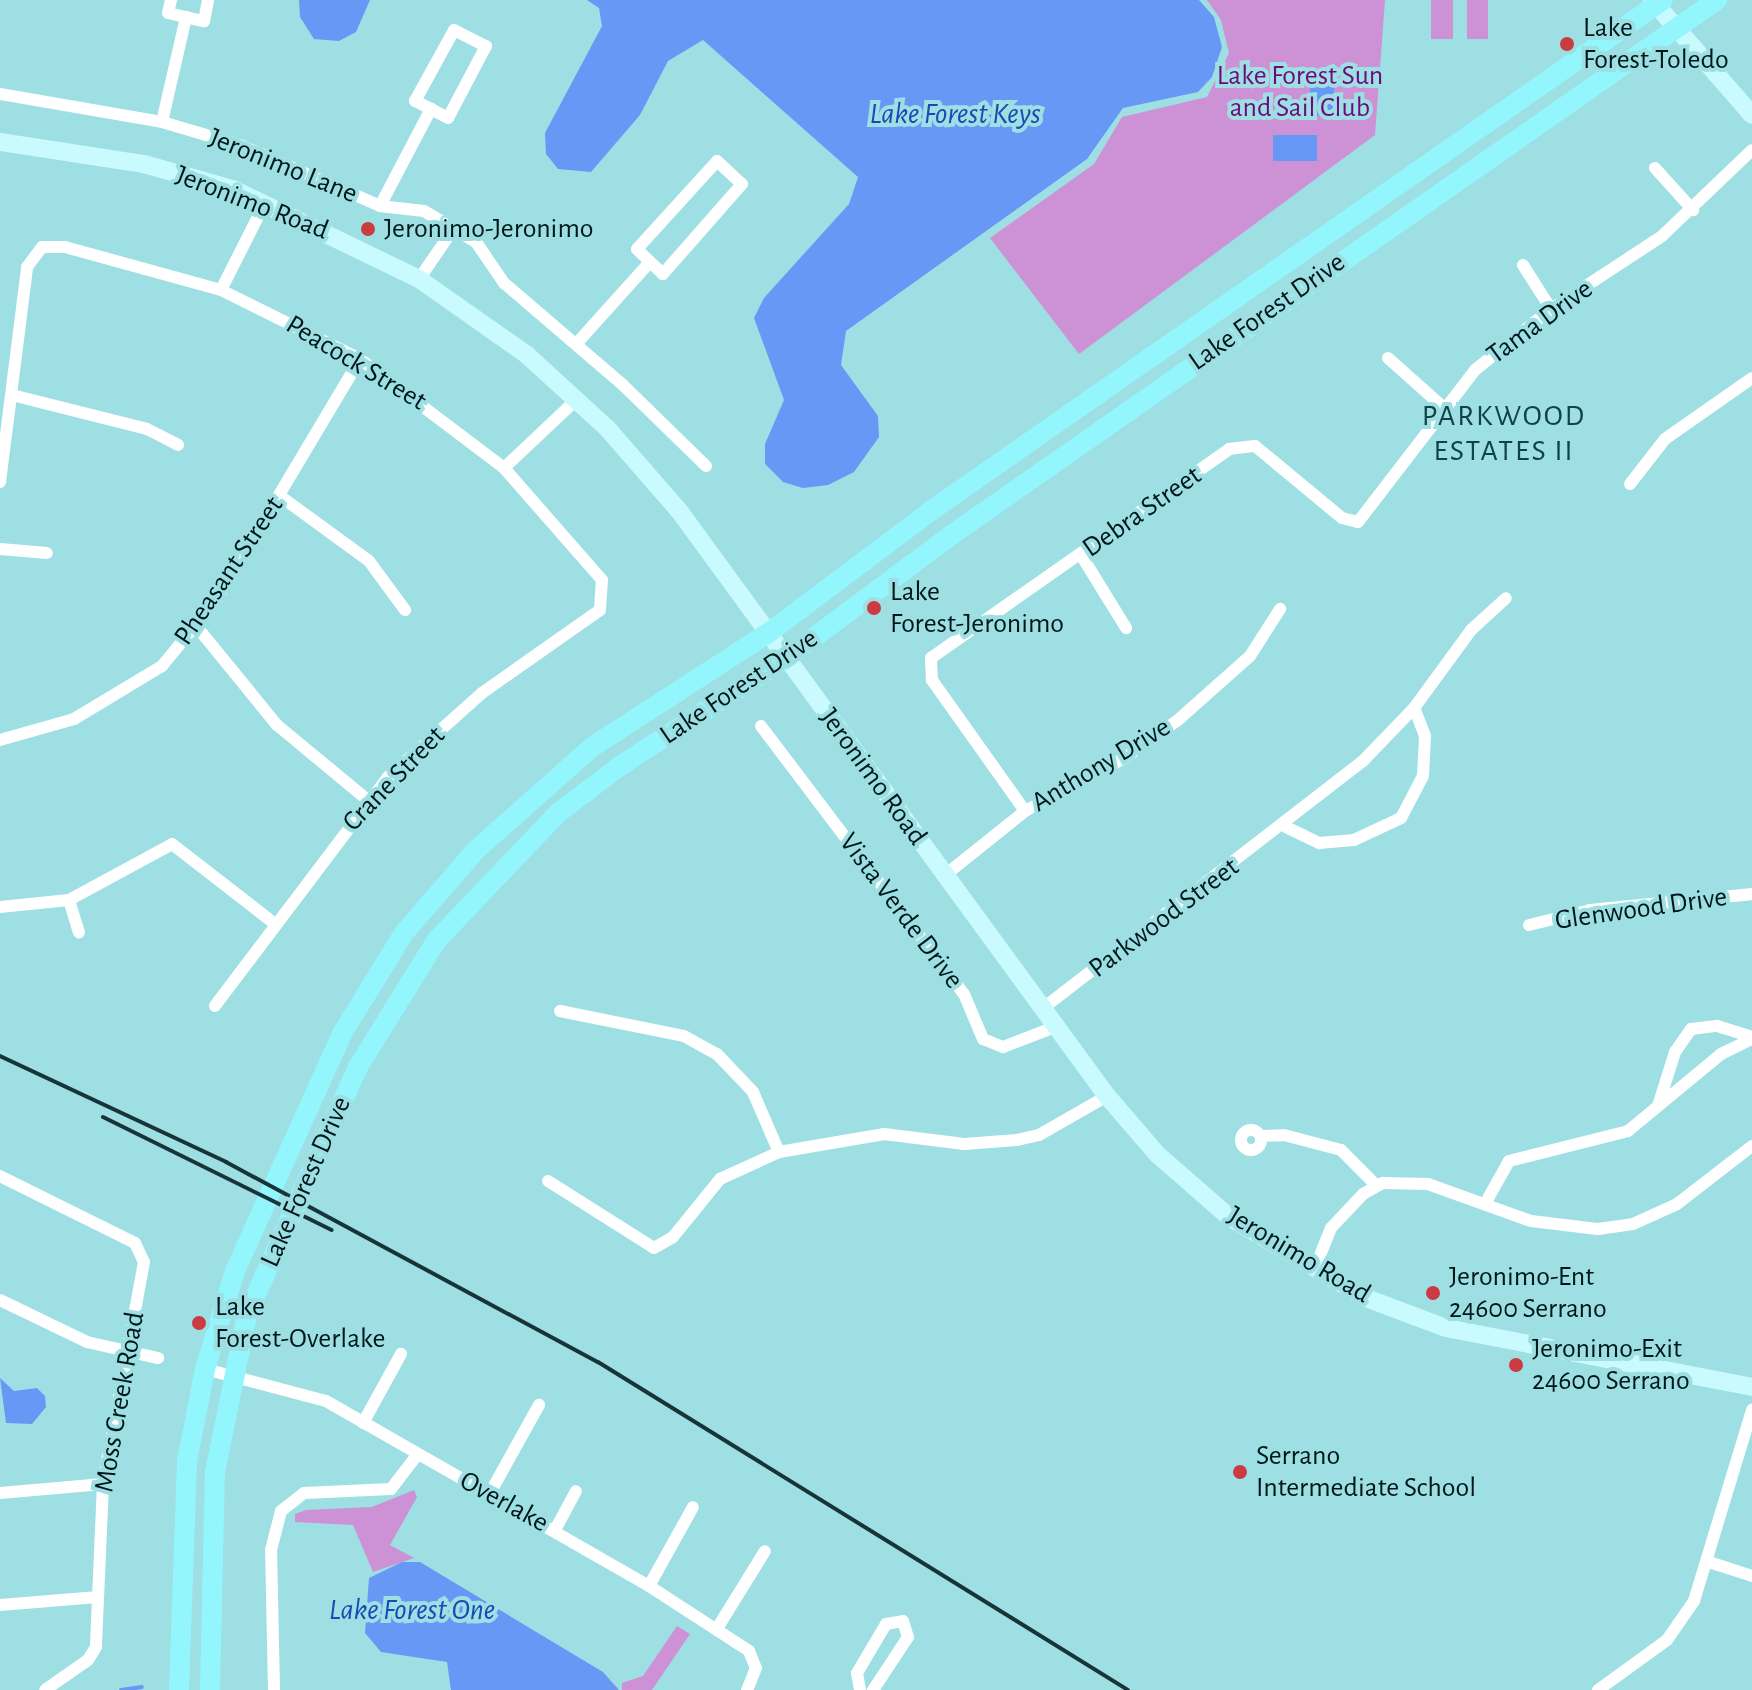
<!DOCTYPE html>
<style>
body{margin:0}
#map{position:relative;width:1752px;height:1690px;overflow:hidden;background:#9edfe4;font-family:"Alegreya Sans",sans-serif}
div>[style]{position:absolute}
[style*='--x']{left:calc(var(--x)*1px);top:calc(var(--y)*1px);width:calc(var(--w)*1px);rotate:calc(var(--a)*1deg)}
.green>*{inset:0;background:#cd91d6;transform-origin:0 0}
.water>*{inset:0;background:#6898f6;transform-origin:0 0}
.stream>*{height:4px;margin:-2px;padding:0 2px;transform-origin:2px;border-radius:2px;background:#6898f6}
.minor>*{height:12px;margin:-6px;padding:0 6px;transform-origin:6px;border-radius:6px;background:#fff}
.minor>.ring{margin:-6px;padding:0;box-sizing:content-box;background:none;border:12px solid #fff;border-radius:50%}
.secondary>*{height:18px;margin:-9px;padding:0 9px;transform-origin:9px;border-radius:9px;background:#c9fafe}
.primary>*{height:20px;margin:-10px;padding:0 10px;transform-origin:10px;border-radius:10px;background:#93f6fd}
.rail>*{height:4px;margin:-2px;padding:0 2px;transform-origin:2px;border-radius:2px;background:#173538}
.dots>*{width:22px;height:22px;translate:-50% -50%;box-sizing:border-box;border:4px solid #9edfe4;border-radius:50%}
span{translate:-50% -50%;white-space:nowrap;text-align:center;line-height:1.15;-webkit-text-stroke:8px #9edfe4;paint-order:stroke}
.poi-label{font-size:28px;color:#00181a}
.left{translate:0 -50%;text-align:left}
.park-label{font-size:28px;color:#6f0a7c}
.street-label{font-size:28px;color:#00181a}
.water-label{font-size:30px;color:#174ab5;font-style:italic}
.neighbourhood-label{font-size:30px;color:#104347;letter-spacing:2px}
</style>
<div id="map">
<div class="green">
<i style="clip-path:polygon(1207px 0,1385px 0,1375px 135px,1079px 354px,990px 238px,1094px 164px,1122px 117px,1207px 97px,1229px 53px,1221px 20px)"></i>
<i style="left:1431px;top:0;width:22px;height:39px"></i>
<i style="left:1467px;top:0;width:21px;height:39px"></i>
<i style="clip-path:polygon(414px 1490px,417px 1497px,390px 1545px,414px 1558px,373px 1572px,353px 1525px,295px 1522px,295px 1514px,306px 1510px,372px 1507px)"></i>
<i style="clip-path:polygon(677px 1626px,690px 1634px,652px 1690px,622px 1690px,622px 1683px,643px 1676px)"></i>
</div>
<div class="water">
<i style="clip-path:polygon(299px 0,370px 0,356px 32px,339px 41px,314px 39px,300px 17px)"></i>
<i style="clip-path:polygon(587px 0,1199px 0,1214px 17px,1222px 47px,1212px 77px,1198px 92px,1123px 108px,1087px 159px,846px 331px,841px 365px,878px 416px,879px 437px,854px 472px,828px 485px,803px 488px,783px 482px,765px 464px,765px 444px,784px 400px,754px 318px,764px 298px,849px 204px,858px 177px,703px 40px,668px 61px,640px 115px,591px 172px,558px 169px,546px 154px,545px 133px,602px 26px,599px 8px)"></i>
<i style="left:1310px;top:73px;width:24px;height:43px"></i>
<i style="left:1317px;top:135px;width:26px;height:44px;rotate:90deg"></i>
<i style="clip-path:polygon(0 1378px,14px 1391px,37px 1388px,45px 1396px,46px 1407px,32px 1424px,6px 1423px)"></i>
<i style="clip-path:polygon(402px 1562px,420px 1562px,440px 1574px,603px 1672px,619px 1690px,451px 1690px,447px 1662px,381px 1652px,365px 1633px,369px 1578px)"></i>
</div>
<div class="stream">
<i style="--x:121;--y:1690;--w:21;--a:-8"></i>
</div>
<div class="minor">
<i style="--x:171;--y:0;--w:13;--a:103"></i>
<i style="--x:168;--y:13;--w:37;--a:13"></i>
<i style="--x:204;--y:21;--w:21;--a:-79"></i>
<i style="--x:0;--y:94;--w:164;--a:9.8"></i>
<i style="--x:162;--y:122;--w:81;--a:16.4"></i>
<i style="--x:240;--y:145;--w:153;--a:23.5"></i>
<i style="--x:380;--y:206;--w:44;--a:6.5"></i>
<i style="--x:424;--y:211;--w:61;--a:30.8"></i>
<i style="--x:476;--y:242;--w:50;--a:55.7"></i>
<i style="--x:504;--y:283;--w:157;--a:40.6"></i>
<i style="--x:623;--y:385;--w:116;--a:44.3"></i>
<i style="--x:162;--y:122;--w:108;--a:-77.1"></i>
<i style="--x:1655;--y:168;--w:57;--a:47.9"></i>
<i style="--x:380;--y:206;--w:110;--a:-62.3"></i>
<i style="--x:431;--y:109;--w:18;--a:-153"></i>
<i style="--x:415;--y:101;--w:81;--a:-61.2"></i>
<i style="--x:454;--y:30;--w:36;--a:27"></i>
<i style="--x:486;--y:46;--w:81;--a:117.8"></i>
<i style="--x:448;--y:118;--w:19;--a:-152"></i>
<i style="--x:1523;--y:265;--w:52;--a:57.5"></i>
<i style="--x:419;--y:279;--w:62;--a:-55.5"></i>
<i style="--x:221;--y:290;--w:97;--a:-63.2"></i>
<i style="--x:577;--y:343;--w:109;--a:-48"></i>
<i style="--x:650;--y:262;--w:18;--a:-135"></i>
<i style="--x:637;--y:249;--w:119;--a:-47.7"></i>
<i style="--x:717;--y:161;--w:34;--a:43"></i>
<i style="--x:742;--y:184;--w:120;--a:131.3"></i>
<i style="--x:663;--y:274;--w:18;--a:-137"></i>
<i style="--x:1388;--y:358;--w:74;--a:41.7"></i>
<i style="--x:12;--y:395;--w:139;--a:14.1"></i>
<i style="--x:147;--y:429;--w:35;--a:27"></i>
<i style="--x:504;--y:468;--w:100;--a:-43.4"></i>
<i style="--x:0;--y:482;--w:217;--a:-82.8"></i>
<i style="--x:27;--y:267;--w:25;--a:-53"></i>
<i style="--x:42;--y:247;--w:23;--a:0"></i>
<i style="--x:65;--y:247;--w:162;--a:15.4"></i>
<i style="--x:221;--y:290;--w:155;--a:26.4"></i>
<i style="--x:360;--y:359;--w:181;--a:37.1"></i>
<i style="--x:504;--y:468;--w:149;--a:48.8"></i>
<i style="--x:602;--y:580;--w:30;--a:94"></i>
<i style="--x:600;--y:610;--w:144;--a:144.9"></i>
<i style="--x:482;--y:693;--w:126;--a:138.2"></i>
<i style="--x:388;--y:777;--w:287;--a:127.1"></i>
<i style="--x:1630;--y:484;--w:57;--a:-52.1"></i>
<i style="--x:1665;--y:439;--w:106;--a:-35"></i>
<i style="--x:280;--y:496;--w:110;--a:36.1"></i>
<i style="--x:369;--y:561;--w:61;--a:53.7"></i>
<i style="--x:0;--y:549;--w:47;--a:4.9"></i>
<i style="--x:1081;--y:555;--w:86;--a:58.3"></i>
<i style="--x:197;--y:627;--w:127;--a:50.8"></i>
<i style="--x:277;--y:725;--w:119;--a:39.6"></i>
<i style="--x:761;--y:726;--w:336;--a:52.9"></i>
<i style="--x:964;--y:994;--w:49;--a:67.1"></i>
<i style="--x:983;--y:1039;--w:22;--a:22"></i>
<i style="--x:1003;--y:1047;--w:56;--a:-21"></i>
<i style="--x:0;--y:740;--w:77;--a:-15.8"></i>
<i style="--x:74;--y:719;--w:103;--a:-31.1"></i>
<i style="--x:162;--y:666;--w:87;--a:-50.6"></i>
<i style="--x:217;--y:599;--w:279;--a:-59.2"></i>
<i style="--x:1025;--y:811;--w:161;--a:-125.4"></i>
<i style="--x:932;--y:680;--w:22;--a:-93"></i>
<i style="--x:931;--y:658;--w:364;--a:-35"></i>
<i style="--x:1229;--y:449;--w:26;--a:-7"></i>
<i style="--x:1255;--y:446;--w:113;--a:39.6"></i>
<i style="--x:1342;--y:518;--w:16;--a:14"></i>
<i style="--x:1358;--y:522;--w:192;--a:-52.4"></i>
<i style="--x:1475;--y:370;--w:97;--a:-38.8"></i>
<i style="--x:1551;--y:309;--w:133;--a:-33.3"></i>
<i style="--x:1662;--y:236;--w:124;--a:-43.7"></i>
<i style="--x:1286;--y:827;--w:37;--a:26"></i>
<i style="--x:1319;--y:843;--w:35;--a:-5"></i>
<i style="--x:1354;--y:840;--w:52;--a:-25.1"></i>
<i style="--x:1401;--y:818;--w:47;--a:-62.4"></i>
<i style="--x:1423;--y:776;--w:40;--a:-87.1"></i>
<i style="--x:1425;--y:736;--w:30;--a:-111"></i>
<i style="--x:944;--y:876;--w:104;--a:-38.7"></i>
<i style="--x:1025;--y:811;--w:115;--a:-28.1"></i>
<i style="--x:1126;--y:757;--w:64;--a:-35.4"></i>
<i style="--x:1178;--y:720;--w:96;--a:-41.6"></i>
<i style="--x:1250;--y:656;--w:56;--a:-57.4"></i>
<i style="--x:69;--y:900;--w:34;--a:73"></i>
<i style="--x:0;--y:907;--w:69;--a:-5.8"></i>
<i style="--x:69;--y:900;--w:117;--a:-28.5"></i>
<i style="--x:172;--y:844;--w:130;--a:37.8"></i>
<i style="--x:1529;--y:925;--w:63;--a:-13.8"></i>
<i style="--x:1590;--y:910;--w:163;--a:-5.6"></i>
<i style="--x:1042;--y:1009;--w:406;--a:-37.7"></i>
<i style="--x:1363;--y:761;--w:74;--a:-46.1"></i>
<i style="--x:1414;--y:708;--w:97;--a:-53.8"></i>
<i style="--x:1471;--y:630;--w:47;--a:-42.4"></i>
<i style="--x:560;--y:1011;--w:126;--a:11.4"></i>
<i style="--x:684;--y:1036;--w:38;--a:29"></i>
<i style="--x:717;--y:1054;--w:52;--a:46.5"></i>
<i style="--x:753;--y:1092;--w:65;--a:66.6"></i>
<i style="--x:1658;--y:1106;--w:57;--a:-72.5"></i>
<i style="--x:1675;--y:1052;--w:28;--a:-55"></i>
<i style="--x:1691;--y:1029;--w:26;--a:-7"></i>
<i style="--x:1717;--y:1026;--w:37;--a:17"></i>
<i class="ring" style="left:1241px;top:1130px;width:8px;height:8px"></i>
<i style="--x:1261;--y:1136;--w:23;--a:-2"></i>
<i style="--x:1284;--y:1135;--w:59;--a:14.7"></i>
<i style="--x:1341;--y:1150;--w:49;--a:45"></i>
<i style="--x:0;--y:1176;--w:151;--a:26.4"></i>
<i style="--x:135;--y:1243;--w:21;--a:65"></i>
<i style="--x:144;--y:1262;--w:226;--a:100.5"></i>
<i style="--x:103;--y:1484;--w:163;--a:92.5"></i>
<i style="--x:96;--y:1647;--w:15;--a:122"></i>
<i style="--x:88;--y:1660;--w:52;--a:145.1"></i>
<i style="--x:548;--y:1181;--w:125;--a:32.3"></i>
<i style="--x:654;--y:1248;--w:22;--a:-30"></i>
<i style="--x:673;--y:1237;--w:75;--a:-51"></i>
<i style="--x:720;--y:1179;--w:65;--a:-24.6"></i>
<i style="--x:779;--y:1152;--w:107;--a:-9.7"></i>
<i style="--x:884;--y:1134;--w:81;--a:7.1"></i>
<i style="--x:964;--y:1144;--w:53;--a:-4.3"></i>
<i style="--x:1017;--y:1140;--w:23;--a:-13"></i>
<i style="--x:1039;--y:1135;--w:78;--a:-29.8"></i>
<i style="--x:1486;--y:1202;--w:47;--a:-60.7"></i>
<i style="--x:1509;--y:1161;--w:123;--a:-14.1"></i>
<i style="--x:1628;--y:1131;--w:121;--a:-39.6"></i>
<i style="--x:1721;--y:1054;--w:34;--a:-26"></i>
<i style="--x:1315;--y:1268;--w:43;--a:-68.2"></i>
<i style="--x:1331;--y:1228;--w:47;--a:-46.7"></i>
<i style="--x:1363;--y:1194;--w:23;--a:-29"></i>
<i style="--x:1383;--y:1183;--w:45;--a:1.3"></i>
<i style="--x:1428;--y:1184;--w:109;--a:19.8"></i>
<i style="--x:1531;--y:1221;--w:67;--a:6.8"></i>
<i style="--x:1598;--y:1229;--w:35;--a:-8"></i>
<i style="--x:1633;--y:1224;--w:48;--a:-24.4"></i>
<i style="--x:1677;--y:1204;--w:95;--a:-37.7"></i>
<i style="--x:0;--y:1300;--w:97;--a:25.8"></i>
<i style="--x:87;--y:1342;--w:73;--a:12.7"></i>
<i style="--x:205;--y:1369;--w:125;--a:14.8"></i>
<i style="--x:326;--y:1401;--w:372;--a:29.8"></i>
<i style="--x:649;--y:1586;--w:119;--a:33"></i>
<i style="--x:749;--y:1651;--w:18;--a:68"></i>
<i style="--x:756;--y:1668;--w:24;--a:112"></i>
<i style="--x:363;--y:1423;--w:79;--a:-61.2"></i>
<i style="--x:0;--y:1493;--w:103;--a:-5"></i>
<i style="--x:490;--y:1493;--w:101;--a:-60.9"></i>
<i style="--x:555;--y:1530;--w:44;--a:-61.7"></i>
<i style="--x:1709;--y:1562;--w:45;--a:18"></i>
<i style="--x:649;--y:1586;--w:90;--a:-60.9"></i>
<i style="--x:0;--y:1605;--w:98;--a:-4.7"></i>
<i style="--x:718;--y:1627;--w:89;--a:-58.3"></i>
<i style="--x:274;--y:1690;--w:140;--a:-91.2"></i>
<i style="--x:271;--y:1550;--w:40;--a:-75.6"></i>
<i style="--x:281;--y:1511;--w:29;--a:-38"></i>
<i style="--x:304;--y:1493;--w:87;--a:-2.6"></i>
<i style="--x:391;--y:1489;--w:44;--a:-52.4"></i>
<i style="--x:860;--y:1690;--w:17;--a:-100"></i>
<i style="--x:857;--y:1673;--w:57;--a:-59.4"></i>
<i style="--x:886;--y:1624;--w:17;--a:-10"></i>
<i style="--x:903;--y:1621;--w:17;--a:73"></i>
<i style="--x:908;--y:1637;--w:64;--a:123.4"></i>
<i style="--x:1598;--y:1690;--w:85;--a:-35.9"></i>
<i style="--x:1667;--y:1640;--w:47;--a:-55.3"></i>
<i style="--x:1694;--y:1601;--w:200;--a:-73.1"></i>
</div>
<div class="secondary">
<i style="--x:1652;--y:0;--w:152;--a:49"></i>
<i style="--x:0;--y:142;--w:146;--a:8.7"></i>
<i style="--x:144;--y:164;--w:95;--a:15.9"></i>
<i style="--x:235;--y:190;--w:204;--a:25.8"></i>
<i style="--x:419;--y:279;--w:132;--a:35.1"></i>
<i style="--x:527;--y:355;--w:108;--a:42.4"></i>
<i style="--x:607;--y:428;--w:111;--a:49"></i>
<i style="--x:680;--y:512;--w:723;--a:53.83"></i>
<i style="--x:1107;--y:1096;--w:78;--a:49.2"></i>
<i style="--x:1158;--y:1155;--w:94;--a:41.1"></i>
<i style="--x:1229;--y:1217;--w:159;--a:30.6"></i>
<i style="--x:1366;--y:1298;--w:85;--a:20.6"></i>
<i style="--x:1446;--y:1328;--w:312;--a:10.9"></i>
</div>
<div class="primary">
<i style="--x:179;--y:1690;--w:229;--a:-88"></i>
<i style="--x:187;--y:1461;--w:94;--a:-78.9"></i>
<i style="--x:205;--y:1369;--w:102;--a:-73"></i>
<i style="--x:235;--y:1271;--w:262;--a:-65.7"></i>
<i style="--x:343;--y:1032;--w:116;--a:-58.4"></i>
<i style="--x:404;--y:933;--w:110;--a:-49.1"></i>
<i style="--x:476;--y:850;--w:155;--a:-41.6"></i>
<i style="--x:592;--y:747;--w:208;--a:-32.9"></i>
<i style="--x:767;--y:634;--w:206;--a:-36.9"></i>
<i style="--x:932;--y:510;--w:891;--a:-34.9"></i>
<i style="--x:210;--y:1690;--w:218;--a:-88.7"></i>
<i style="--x:215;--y:1472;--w:160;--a:-78.5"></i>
<i style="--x:247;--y:1315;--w:272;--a:-65.9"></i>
<i style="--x:358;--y:1067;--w:148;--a:-58.2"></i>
<i style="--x:436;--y:941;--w:177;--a:-46.4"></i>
<i style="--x:558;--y:813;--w:78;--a:-37.2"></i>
<i style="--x:620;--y:766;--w:197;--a:-33"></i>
<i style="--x:785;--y:659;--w:206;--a:-36.7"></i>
<i style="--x:950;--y:536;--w:936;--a:-34.95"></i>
</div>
<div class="rail">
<i style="--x:0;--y:1056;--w:250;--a:25.1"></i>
<i style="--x:226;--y:1162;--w:422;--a:28.3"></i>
<i style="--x:598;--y:1362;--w:623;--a:31.75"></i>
<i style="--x:103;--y:1117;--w:255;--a:26.3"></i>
</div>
<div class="dots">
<i style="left:1567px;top:44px;background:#cb3b42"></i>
<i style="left:368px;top:229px;background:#cb3b42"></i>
<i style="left:874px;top:608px;background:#cb3b42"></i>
<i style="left:1433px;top:1293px;background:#cb3b42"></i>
<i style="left:199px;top:1323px;background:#cb3b42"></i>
<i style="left:1516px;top:1365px;background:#cb3b42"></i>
<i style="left:1240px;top:1472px;background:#cb3b42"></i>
</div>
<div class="poi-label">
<span class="left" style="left:1583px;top:44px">Lake<br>Forest-Toledo</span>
<span class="left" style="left:384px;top:229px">Jeronimo-Jeronimo</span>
<span class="left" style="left:890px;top:608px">Lake<br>Forest-Jeronimo</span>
<span class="left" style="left:1449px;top:1293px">Jeronimo-Ent<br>24600 Serrano</span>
<span class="left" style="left:215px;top:1323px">Lake<br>Forest-Overlake</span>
<span class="left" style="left:1532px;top:1365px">Jeronimo-Exit<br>24600 Serrano</span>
<span class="left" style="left:1256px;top:1472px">Serrano<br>Intermediate School</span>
</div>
<div class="park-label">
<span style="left:1300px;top:92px">Lake Forest Sun<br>and Sail Club</span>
</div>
<div class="street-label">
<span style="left:283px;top:166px;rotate:22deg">Jeronimo Lane</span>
<span style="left:252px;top:203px;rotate:21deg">Jeronimo Road</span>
<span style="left:1267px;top:312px;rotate:-35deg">Lake Forest Drive</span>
<span style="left:1540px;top:322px;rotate:-36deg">Tama Drive</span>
<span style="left:356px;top:363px;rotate:31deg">Peacock Street</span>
<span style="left:1142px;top:512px;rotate:-35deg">Debra Street</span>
<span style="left:229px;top:571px;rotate:-56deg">Pheasant Street</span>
<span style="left:739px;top:687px;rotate:-34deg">Lake Forest Drive</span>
<span style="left:1101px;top:765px;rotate:-31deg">Anthony Drive</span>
<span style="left:873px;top:777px;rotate:54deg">Jeronimo Road</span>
<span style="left:394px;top:779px;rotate:-46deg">Crane Street</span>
<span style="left:1641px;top:909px;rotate:-8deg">Glenwood Drive</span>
<span style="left:901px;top:911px;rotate:53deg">Vista Verde Drive</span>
<span style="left:1164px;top:918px;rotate:-37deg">Parkwood Street</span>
<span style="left:306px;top:1182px;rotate:-66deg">Lake Forest Drive</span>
<span style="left:1299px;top:1255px;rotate:31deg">Jeronimo Road</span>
<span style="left:120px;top:1402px;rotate:-80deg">Moss Creek Road</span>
<span style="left:504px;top:1502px;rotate:29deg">Overlake</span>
</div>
<div class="water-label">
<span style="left:955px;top:114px">Lake Forest Keys</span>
<span style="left:412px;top:1610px">Lake Forest One</span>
</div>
<div class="neighbourhood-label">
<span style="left:1504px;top:433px">PARKWOOD<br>ESTATES II</span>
</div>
</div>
